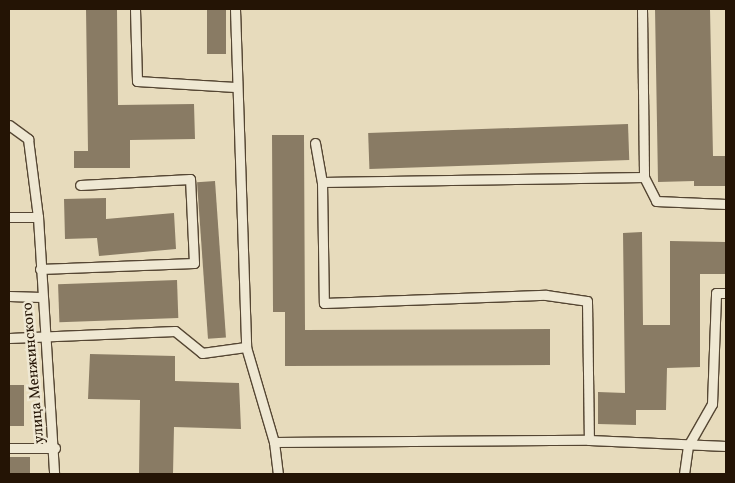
<!DOCTYPE html>
<meta charset="utf-8">
<style>
body{margin:0}
#map{position:relative;width:735px;height:483px;overflow:hidden;background:#e7dbbc;font-family:Vollkorn,serif}
div>[style]{position:absolute}
[style*='--x']{left:calc(var(--x)*1px);top:calc(var(--y)*1px);width:calc(var(--w)*1px);rotate:calc(var(--a)*1deg)}
.building>*{inset:0;background:#897b64;transform-origin:0 0}
.roads{filter:drop-shadow(1px 0 #554633) drop-shadow(-1px 0 #554633) drop-shadow(0 1px #554633) drop-shadow(0 -1px #554633)}
.service>*{height:9px;margin:-4.5px;padding:0 4.5px;transform-origin:4.5px;border-radius:4.5px;background:#efe8d3}
span{translate:-50% -50%;white-space:nowrap;text-align:center;line-height:1.15;-webkit-text-stroke:5px #efe8d3;paint-order:stroke}
.street-label{font-size:15px;color:#241405}
.frame{position:absolute;inset:0;border:10px solid #241405;pointer-events:none}
</style>
<div id="map">
<div class="building">
<i style="clip-path:polygon(86px 9px,117px 9px,118px 105px,194px 104px,195px 139px,130px 140px,130px 168px,74px 168px,74px 151px,88px 151px)"></i>
<i style="left:207px;top:9px;width:19px;height:45px"></i>
<i style="clip-path:polygon(655px 9px,710px 9px,713px 156px,726px 156px,726px 186px,694px 186px,694px 181px,658px 182px)"></i>
<i style="left:628px;top:124px;width:36px;height:260px;rotate:88deg"></i>
<i style="clip-path:polygon(272px 135px,304px 135px,305px 330px,550px 329px,550px 365px,285px 366px,285px 312px,273px 312px)"></i>
<i style="left:215px;top:181px;width:157px;height:18px;rotate:86deg"></i>
<i style="clip-path:polygon(106px 198px,106px 219px,174px 213px,176px 249px,99px 256px,97px 238px,65px 239px,64px 199px)"></i>
<i style="clip-path:polygon(642px 232px,643px 325px,670px 325px,670px 241px,726px 242px,726px 274px,700px 274px,700px 367px,667px 368px,666px 410px,636px 410px,636px 425px,598px 424px,598px 392px,625px 393px,623px 233px)"></i>
<i style="left:177px;top:280px;width:38px;height:119px;rotate:88deg"></i>
<i style="clip-path:polygon(90px 354px,175px 356px,175px 381px,239px 383px,241px 429px,174px 427px,173px 474px,139px 474px,140px 400px,88px 399px)"></i>
<i style="left:9px;top:385px;width:15px;height:41px"></i>
<i style="left:9px;top:457px;width:21px;height:17px"></i>
</div>
<div class="roads">
<div class="service">
<i style="--x:135;--y:9;--w:72;--a:88.4"></i>
<i style="--x:137;--y:81;--w:98;--a:3.5"></i>
<i style="--x:235;--y:9;--w:338;--a:88.1"></i>
<i style="--x:246;--y:347;--w:99;--a:73.6"></i>
<i style="--x:274;--y:442;--w:32;--a:83"></i>
<i style="--x:642;--y:9;--w:168;--a:89.3"></i>
<i style="--x:9;--y:125;--w:24;--a:36"></i>
<i style="--x:28;--y:139;--w:79;--a:82.7"></i>
<i style="--x:38;--y:217;--w:257;--a:86.4"></i>
<i style="--x:315;--y:143;--w:40;--a:80"></i>
<i style="--x:322;--y:182;--w:121;--a:89.1"></i>
<i style="--x:324;--y:303;--w:222;--a:-2.1"></i>
<i style="--x:546;--y:295;--w:41;--a:8.3"></i>
<i style="--x:587;--y:301;--w:139;--a:89.2"></i>
<i style="--x:322;--y:182;--w:322;--a:-0.9"></i>
<i style="--x:644;--y:177;--w:27;--a:63"></i>
<i style="--x:656;--y:201;--w:70;--a:2.5"></i>
<i style="--x:9;--y:217;--w:29;--a:0"></i>
<i style="--x:40;--y:269;--w:154;--a:-2.2"></i>
<i style="--x:194;--y:263;--w:84;--a:-92.7"></i>
<i style="--x:190;--y:179;--w:110;--a:176.9"></i>
<i style="--x:9;--y:296;--w:32;--a:2"></i>
<i style="--x:9;--y:338;--w:166;--a:-2.4"></i>
<i style="--x:175;--y:331;--w:35;--a:39"></i>
<i style="--x:202;--y:353;--w:44;--a:-7.8"></i>
<i style="--x:274;--y:442;--w:315;--a:-0.4"></i>
<i style="--x:589;--y:440;--w:137;--a:2.5"></i>
<i style="--x:9;--y:448;--w:46;--a:0"></i>
<i style="--x:684;--y:474;--w:28;--a:-82"></i>
<i style="--x:688;--y:446;--w:48;--a:-60.3"></i>
<i style="--x:712;--y:404;--w:111;--a:-87.9"></i>
<i style="--x:716;--y:293;--w:10;--a:0"></i>
</div>
</div>
<div class="street-label">
<span style="left:34px;top:373px;rotate:-95deg">улица Менжинского</span>
</div>
<div class="frame"></div>
</div>
